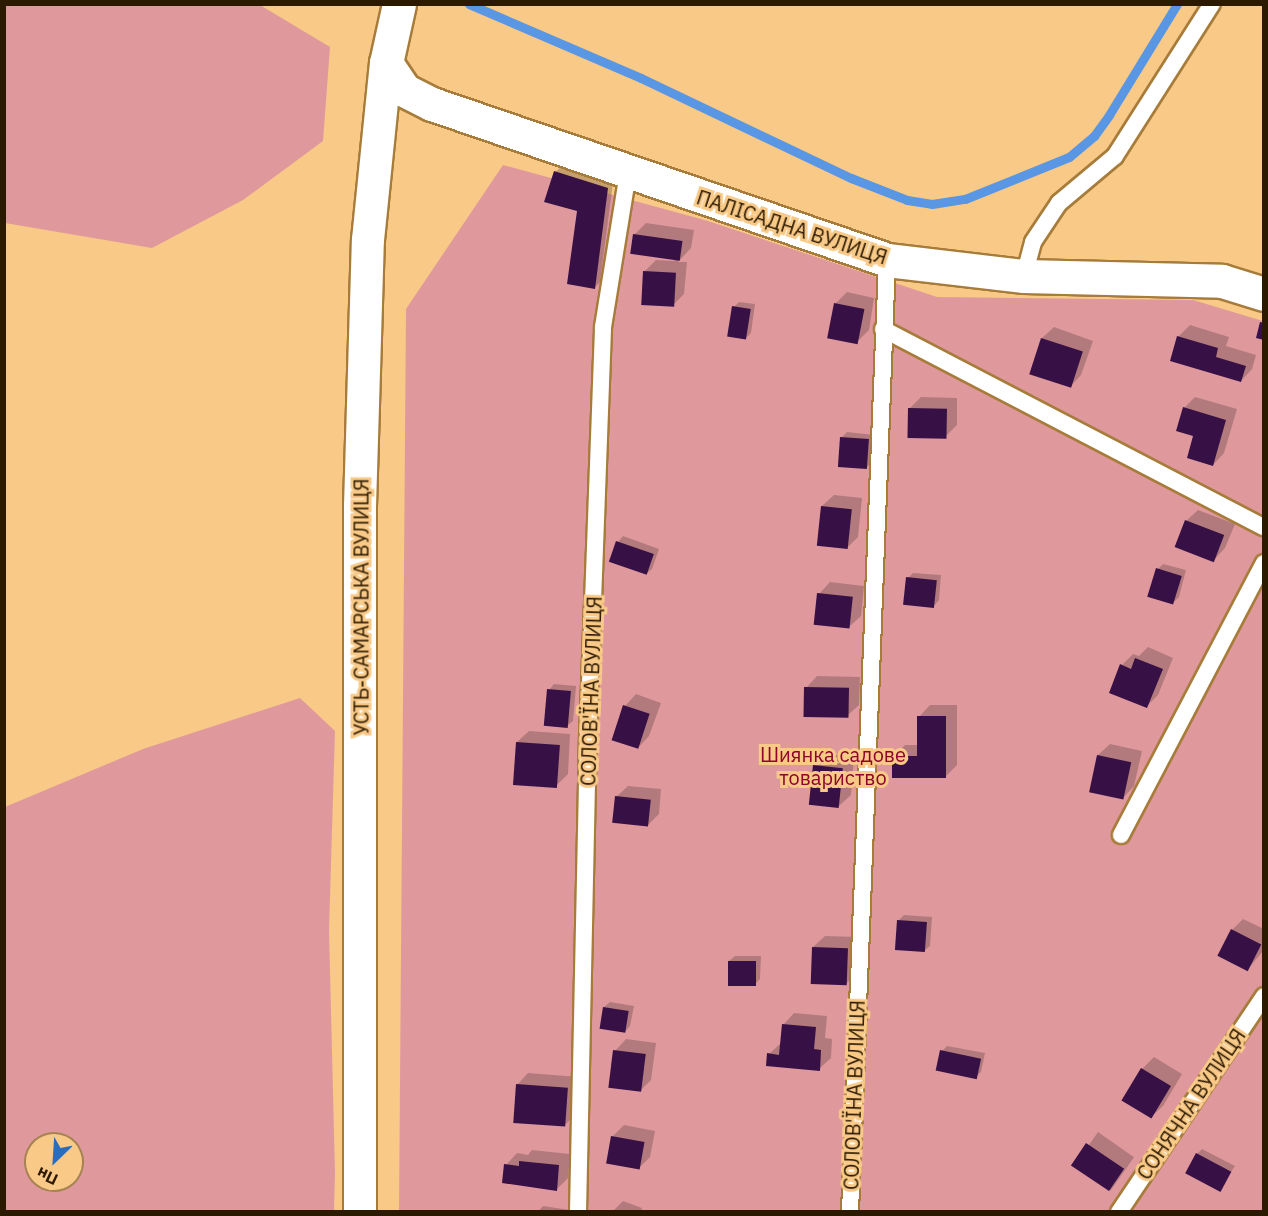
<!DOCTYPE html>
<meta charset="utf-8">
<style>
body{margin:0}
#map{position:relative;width:1268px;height:1216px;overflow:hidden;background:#f8c987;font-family:"IBM Plex Sans",sans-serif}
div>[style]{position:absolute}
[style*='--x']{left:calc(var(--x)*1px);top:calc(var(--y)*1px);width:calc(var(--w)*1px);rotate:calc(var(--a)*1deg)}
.green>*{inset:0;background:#df999d}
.shadow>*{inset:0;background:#0003;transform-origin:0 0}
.stream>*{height:9px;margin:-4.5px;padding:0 4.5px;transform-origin:4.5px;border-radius:4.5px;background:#5996e4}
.building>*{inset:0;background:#371145;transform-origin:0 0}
.roads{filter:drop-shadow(2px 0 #a77c3a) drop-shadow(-2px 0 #a77c3a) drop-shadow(0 2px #a77c3a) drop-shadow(0 -2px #a77c3a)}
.lane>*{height:16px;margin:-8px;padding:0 8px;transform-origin:8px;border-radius:8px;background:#fff}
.street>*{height:32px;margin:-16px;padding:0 16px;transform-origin:16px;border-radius:16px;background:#fff}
.secondary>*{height:33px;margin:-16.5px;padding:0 16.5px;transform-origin:16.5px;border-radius:16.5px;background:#fff}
span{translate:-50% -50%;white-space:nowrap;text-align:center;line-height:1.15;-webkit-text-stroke:6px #f8c987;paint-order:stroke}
.street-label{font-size:20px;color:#2b1900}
.park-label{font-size:20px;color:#8e042d}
.frame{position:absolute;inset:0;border:6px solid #2b1900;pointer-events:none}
.north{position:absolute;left:24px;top:1132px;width:60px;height:60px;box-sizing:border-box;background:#f8c987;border:2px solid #a68351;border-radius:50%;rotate:205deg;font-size:16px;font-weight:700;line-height:24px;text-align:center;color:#2b1900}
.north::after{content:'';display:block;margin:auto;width:21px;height:27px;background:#296dbe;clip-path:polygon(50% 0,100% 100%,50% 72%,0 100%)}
</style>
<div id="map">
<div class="green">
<i style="clip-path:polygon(4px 5px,260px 5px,330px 47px,323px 141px,243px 200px,152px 248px,5px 223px)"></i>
<i style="clip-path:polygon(503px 165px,708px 221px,937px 297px,1193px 300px,1263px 321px,1263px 1211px,399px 1212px,406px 309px)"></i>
<i style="clip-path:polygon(evenodd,300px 698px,335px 731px,329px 930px,335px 1173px,334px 1211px,5px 1211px,5px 807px,143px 749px,300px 698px,36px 1144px,72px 1144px,72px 1180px,36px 1180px,36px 1144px)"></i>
</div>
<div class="shadow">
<i style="clip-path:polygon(561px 167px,613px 183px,600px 282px,595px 287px,578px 210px,555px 172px)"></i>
<i style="clip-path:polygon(646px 223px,694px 230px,691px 248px,678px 262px,687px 262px,684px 294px,673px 305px,645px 271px,656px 260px,674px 261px,675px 259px,634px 235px)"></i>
<i style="clip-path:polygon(847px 292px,874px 298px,869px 330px,858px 341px,835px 304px)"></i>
<i style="clip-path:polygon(739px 302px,755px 304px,751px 333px,746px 338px,734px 307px)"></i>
<i style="clip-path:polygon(1190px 325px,1229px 337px,1226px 346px,1256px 355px,1252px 369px,1241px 381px,1178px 337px)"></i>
<i style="clip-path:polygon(1054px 327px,1093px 341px,1081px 375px,1070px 387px,1042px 338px)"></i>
<i style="clip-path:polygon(921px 397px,957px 398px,957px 425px,945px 437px,909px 409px)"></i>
<i style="clip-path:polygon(1195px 397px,1237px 409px,1224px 453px,1213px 465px,1184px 408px)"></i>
<i style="clip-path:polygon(847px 432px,874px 435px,871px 463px,866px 468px,842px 437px)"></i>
<i style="clip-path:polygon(834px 495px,862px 498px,858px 537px,846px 549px,822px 506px)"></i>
<i style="clip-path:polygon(1198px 510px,1235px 524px,1225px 548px,1214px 560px,1186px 521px)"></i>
<i style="clip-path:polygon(623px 536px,659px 549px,652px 569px,646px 574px,618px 542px)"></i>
<i style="clip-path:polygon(1163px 564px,1186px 570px,1179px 597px,1174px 602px,1158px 569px)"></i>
<i style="clip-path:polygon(913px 573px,941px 575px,939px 600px,934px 606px,908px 578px)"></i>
<i style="clip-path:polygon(830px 582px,864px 586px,861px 616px,849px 627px,819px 594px)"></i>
<i style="clip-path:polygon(1148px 647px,1173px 658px,1158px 695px,1146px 707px,1122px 665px,1133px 654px,1139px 656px)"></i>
<i style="clip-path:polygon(817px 676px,860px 677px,859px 705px,847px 716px,806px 688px)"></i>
<i style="clip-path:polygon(554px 684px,576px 686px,573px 721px,567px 726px,549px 690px)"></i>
<i style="clip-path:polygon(636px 694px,661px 703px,649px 736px,638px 748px,625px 706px)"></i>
<i style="clip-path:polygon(930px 705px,957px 705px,957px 765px,945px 777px,893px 757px,905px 745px,919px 745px,919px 717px)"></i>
<i style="clip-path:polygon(529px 731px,570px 734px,568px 774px,556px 786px,517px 742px)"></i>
<i style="clip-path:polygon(1110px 744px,1142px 751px,1134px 786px,1123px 798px,1091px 791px,1098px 755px)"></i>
<i style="clip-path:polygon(826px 754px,854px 757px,851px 795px,839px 806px,815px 765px)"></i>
<i style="clip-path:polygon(628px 786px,661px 789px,659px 814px,647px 826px,616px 797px)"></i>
<i style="clip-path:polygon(904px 915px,932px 917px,930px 946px,924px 951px,898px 921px)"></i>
<i style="clip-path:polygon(1243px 919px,1264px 929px,1264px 950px,1248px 969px,1232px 930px)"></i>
<i style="clip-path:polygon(825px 936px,859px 937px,857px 972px,846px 984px,813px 947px)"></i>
<i style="clip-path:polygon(735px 956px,761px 956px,760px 979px,755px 984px,729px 961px)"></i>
<i style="clip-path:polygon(610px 1002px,634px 1006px,630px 1026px,625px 1032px,604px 1007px)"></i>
<i style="clip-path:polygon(794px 1013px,827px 1016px,825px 1038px,832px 1039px,831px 1058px,819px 1069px,769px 1054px,781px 1043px,783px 1025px)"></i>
<i style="clip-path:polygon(626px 1039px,656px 1043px,651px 1080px,640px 1091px,615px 1051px)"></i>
<i style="clip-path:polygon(947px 1046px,985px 1053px,981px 1072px,976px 1077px,942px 1051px)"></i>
<i style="clip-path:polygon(1154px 1057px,1182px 1074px,1163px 1106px,1151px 1117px,1142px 1069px)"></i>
<i style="clip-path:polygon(528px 1073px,579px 1077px,576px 1114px,564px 1126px,517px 1085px)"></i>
<i style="clip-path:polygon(624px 1125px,655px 1131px,650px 1157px,639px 1168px,612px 1137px)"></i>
<i style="left:1098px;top:1132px;width:44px;height:41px;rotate:35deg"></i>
<i style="clip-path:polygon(1202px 1149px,1235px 1166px,1220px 1189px,1197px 1154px)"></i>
<i style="clip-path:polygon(532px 1150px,570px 1154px,568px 1178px,556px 1190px,506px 1165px,517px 1153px,528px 1155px)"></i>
<i style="clip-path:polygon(623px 1201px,642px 1208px,641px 1212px,612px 1212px)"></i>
<i style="clip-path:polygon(543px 1206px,570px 1210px,570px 1212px,538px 1212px)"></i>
</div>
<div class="stream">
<i style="--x:469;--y:4;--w:187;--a:23.3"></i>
<i style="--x:641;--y:78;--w:233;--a:25.5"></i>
<i style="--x:851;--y:178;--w:60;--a:21.4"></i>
<i style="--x:907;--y:200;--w:25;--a:9"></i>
<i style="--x:932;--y:204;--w:33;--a:-9"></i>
<i style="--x:965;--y:199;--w:112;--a:-22"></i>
<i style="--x:1069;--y:157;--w:33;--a:-40"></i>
<i style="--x:1094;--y:136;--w:26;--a:-54"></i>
<i style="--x:1109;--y:115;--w:130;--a:-58.5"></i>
</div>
<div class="building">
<i style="clip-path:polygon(554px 171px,608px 188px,595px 289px,567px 284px,577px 211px,544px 202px)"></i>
<i style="left:633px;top:234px;width:50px;height:20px;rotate:8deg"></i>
<i style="left:643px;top:271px;width:33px;height:34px;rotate:3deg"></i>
<i style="left:834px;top:303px;width:31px;height:36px;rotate:11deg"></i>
<i style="left:732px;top:306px;width:19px;height:31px;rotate:9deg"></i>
<i style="clip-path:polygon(1260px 322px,1264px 323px,1264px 340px,1256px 338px)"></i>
<i style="clip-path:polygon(1177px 336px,1218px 348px,1216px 357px,1246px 366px,1241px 382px,1170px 361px)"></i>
<i style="left:1041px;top:338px;width:44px;height:38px;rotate:18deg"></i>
<i style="clip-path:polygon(1183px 407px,1226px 420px,1213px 466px,1187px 458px,1193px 436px,1176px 431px)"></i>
<i style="left:908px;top:408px;width:39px;height:30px;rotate:1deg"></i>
<i style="left:840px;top:437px;width:29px;height:30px;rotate:4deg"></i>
<i style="left:821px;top:506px;width:31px;height:40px;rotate:6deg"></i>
<i style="left:1185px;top:520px;width:42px;height:29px;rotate:21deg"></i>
<i style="left:616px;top:541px;width:40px;height:22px;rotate:19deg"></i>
<i style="left:1156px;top:568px;width:27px;height:30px;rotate:17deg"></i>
<i style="left:906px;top:577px;width:31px;height:28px;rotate:6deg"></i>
<i style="left:817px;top:593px;width:36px;height:32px;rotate:6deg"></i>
<i style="clip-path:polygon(1135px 658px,1163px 669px,1147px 708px,1109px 693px,1120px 664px,1131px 669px)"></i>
<i style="left:804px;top:687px;width:45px;height:30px;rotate:1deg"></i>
<i style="left:547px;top:689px;width:24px;height:37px;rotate:5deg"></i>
<i style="left:623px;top:705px;width:28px;height:37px;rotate:18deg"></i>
<i style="clip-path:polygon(917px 716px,946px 716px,946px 778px,892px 778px,892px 756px,917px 756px)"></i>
<i style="left:516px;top:742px;width:44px;height:43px;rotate:4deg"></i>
<i style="left:1097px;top:755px;width:35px;height:38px;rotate:12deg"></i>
<i style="left:813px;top:765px;width:30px;height:40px;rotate:6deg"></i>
<i style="left:615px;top:796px;width:36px;height:27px;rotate:6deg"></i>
<i style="left:897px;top:920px;width:30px;height:30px;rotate:4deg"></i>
<i style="left:1231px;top:929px;width:34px;height:30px;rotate:27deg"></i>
<i style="left:812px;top:947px;width:36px;height:37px;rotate:2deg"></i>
<i style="left:728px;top:961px;width:28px;height:25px"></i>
<i style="left:603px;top:1007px;width:26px;height:22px;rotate:9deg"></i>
<i style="clip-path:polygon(782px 1024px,816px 1027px,814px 1049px,821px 1050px,820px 1071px,766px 1066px,767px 1053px,779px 1055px)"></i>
<i style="left:613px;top:1050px;width:33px;height:38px;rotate:7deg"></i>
<i style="left:940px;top:1050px;width:42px;height:21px;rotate:12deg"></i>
<i style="left:1141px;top:1068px;width:35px;height:38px;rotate:31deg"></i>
<i style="left:516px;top:1084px;width:52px;height:39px;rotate:4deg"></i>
<i style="left:611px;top:1136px;width:34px;height:28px;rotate:10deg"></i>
<i style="left:1086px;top:1143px;width:46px;height:27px;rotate:34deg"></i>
<i style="left:1196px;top:1153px;width:40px;height:23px;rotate:28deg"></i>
<i style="clip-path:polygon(519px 1161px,559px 1165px,557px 1191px,502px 1183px,504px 1164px,519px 1166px)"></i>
</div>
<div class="roads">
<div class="lane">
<i style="--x:1024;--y:276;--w:35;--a:-75"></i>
<i style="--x:1033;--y:242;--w:47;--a:-56.3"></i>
<i style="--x:1059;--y:203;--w:73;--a:-40"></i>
<i style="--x:1115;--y:156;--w:180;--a:-57.5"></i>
<i style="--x:883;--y:329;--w:429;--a:27.5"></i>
<i style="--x:1121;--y:835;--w:307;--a:-62.3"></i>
<i style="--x:578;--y:1212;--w:474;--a:-88.8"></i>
<i style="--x:588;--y:738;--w:411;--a:-87.9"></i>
<i style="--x:603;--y:327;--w:157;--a:-80.8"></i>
<i style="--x:850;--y:1212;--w:953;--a:-87.77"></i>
<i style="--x:1119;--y:1212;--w:260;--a:-56.1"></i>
</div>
<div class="street">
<i style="--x:360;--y:1212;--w:706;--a:-90"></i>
<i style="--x:360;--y:506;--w:266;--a:-88.3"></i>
<i style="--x:368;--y:240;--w:178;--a:-84.2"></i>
</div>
<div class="secondary">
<i style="--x:399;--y:4;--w:60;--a:102.4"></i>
<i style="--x:386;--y:63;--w:32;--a:56"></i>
<i style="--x:404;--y:90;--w:31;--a:27"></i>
<i style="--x:432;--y:104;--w:481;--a:18.9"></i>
<i style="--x:887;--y:260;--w:138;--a:6.7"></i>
<i style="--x:1024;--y:276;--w:198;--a:1.4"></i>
<i style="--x:1222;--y:281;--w:44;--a:17.2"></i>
</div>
</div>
<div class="street-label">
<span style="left:792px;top:227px;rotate:18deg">ПАЛІСАДНА ВУЛИЦЯ</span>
<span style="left:361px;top:607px;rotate:-90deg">УСТЬ-САМАРСЬКА ВУЛИЦЯ</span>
<span style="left:591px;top:691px;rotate:-88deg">СОЛОВ'ЇНА ВУЛИЦЯ</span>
<span style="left:854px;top:1095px;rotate:-88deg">СОЛОВ'ЇНА ВУЛИЦЯ</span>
<span style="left:1191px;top:1104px;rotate:-56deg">СОНЯЧНА ВУЛИЦЯ</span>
</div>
<div class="park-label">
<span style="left:833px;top:766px">Шиянка садове<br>товариство</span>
</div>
<div class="frame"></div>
<div class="north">Пн</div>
</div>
